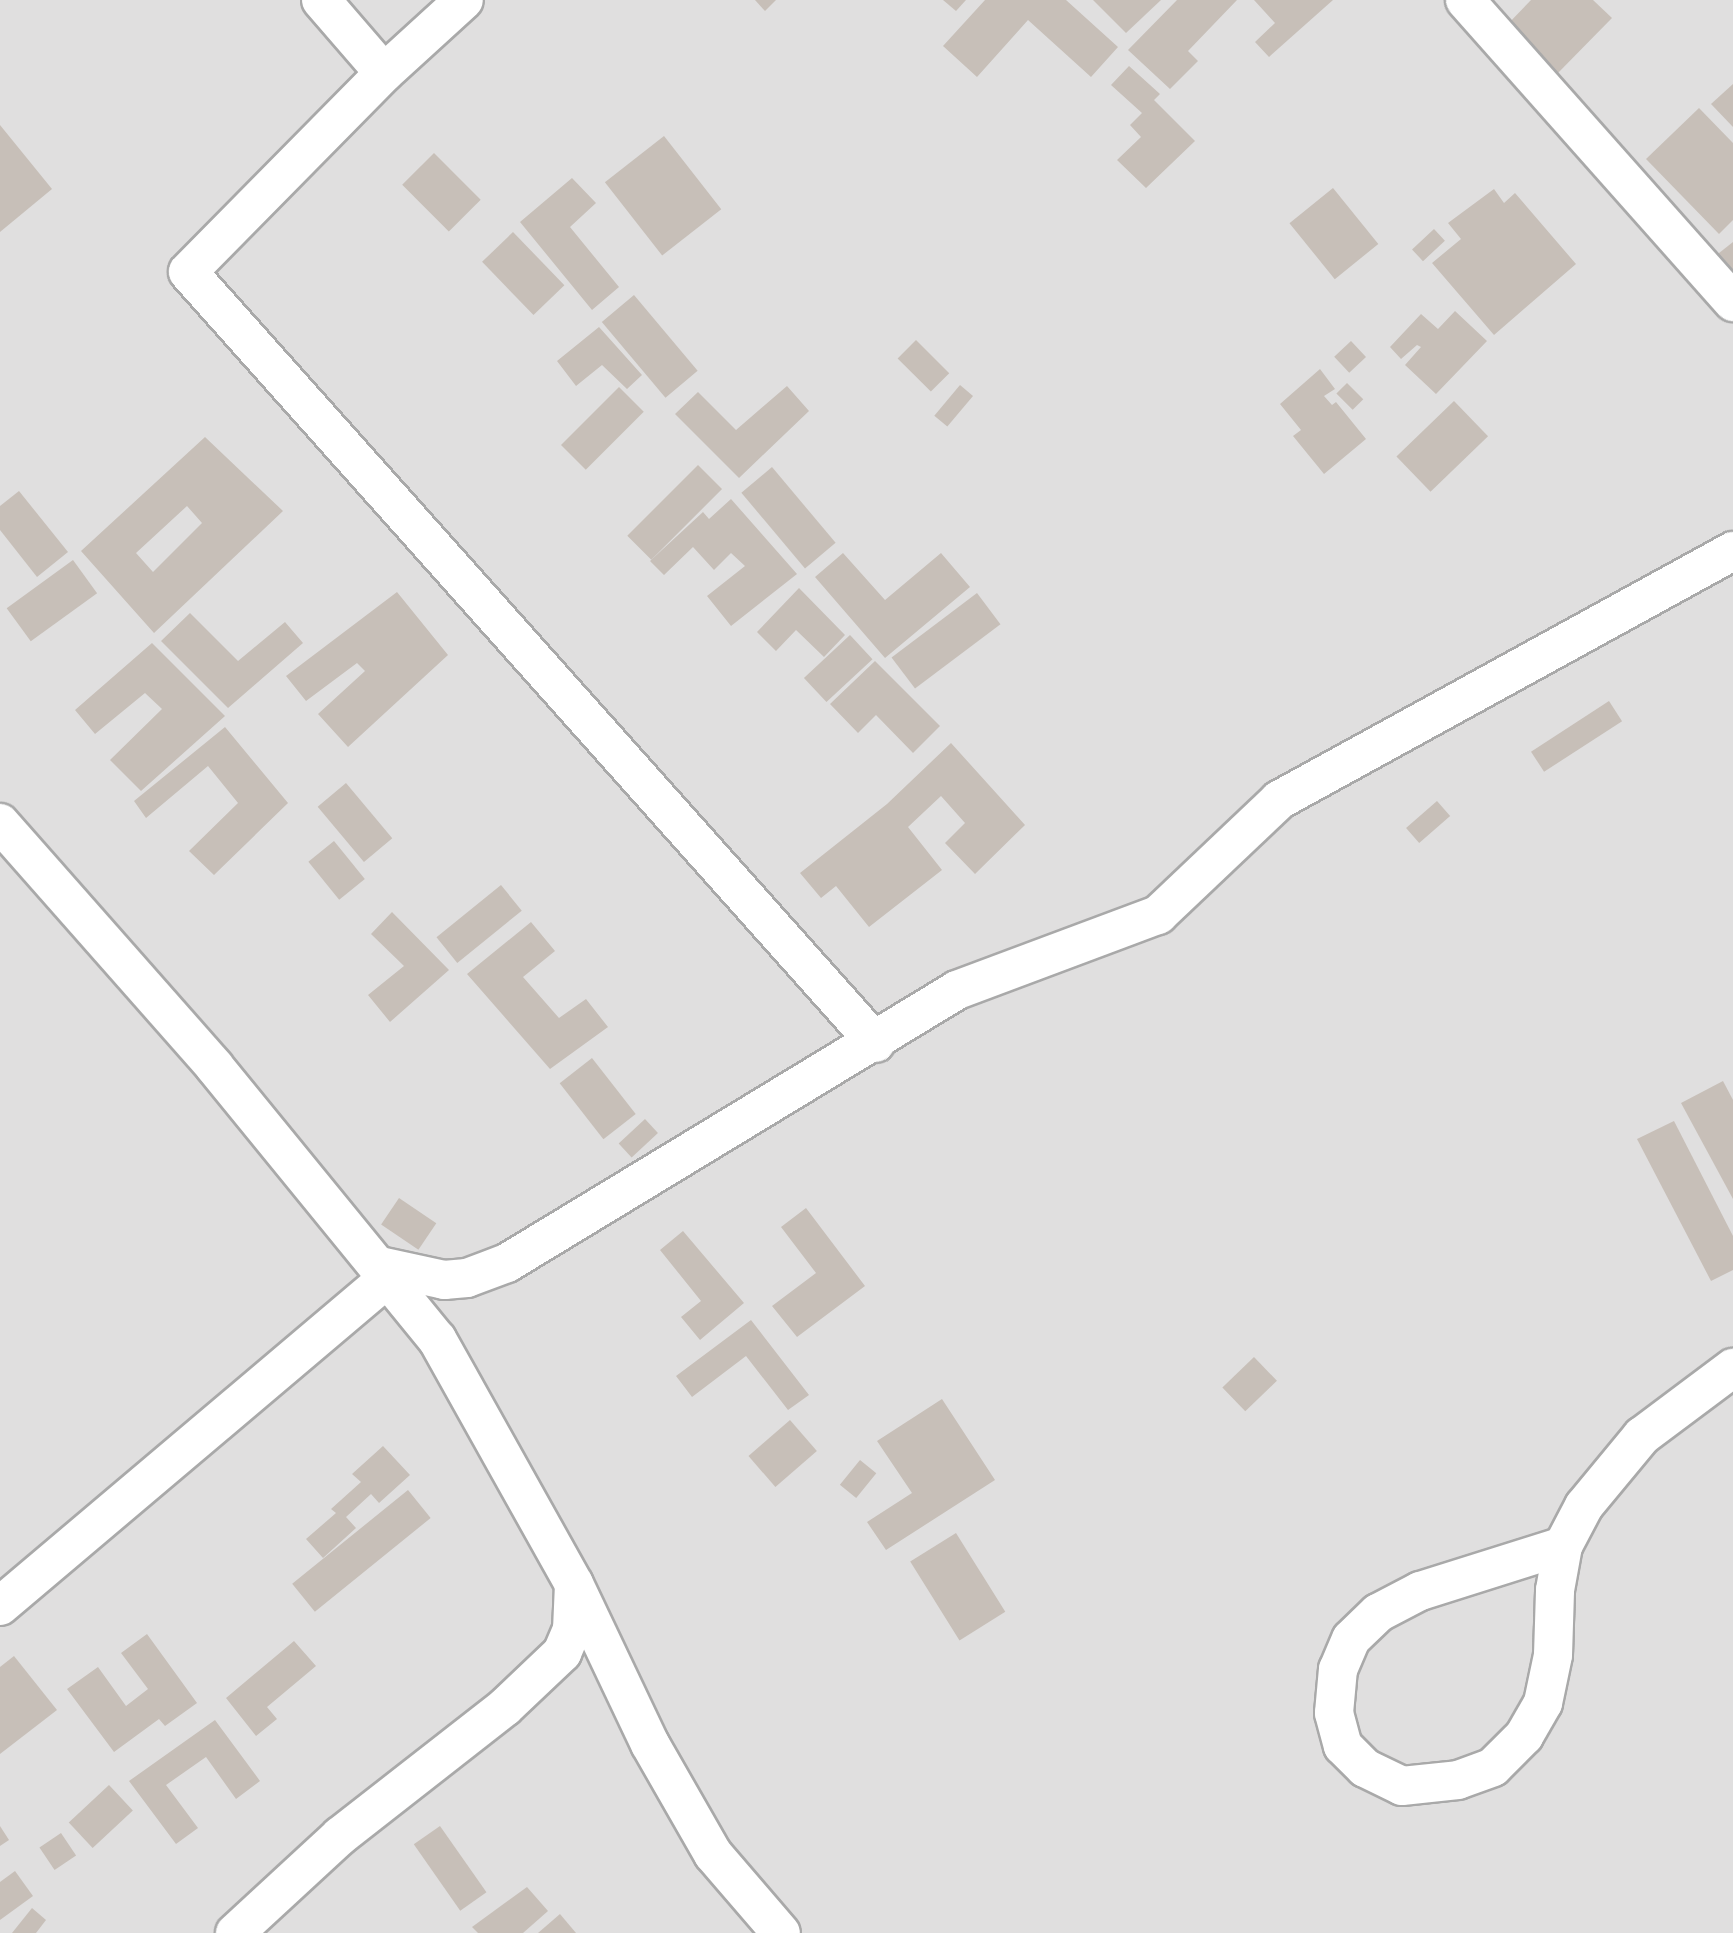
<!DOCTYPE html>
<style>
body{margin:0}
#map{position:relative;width:1733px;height:1933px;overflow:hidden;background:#f2efe9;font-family:"Work Sans",sans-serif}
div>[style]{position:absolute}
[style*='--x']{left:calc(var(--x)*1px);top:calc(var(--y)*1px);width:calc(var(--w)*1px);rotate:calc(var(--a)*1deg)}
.residential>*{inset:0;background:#e0dfdf;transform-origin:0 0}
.building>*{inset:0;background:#c7bfb8;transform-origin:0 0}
.roads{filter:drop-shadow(2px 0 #a9a9a9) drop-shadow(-2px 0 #a9a9a9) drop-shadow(0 2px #a9a9a9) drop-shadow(0 -2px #a9a9a9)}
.street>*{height:38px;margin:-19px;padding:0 19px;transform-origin:19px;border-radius:19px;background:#fff}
span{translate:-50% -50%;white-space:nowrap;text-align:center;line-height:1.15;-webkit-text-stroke:5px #fff;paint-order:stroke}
</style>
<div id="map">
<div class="residential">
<i style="left:0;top:0;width:1733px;height:1933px"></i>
</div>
<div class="building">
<i style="clip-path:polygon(755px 0,776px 0,765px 11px)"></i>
<i style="clip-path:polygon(943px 0,966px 0,956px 11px)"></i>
<i style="clip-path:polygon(985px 0,1066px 0,1118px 47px,1091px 77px,1028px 20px,977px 77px,943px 46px)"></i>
<i style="clip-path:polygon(1093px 0,1161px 0,1126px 33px)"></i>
<i style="clip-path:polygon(1177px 0,1237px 0,1188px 51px,1198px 61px,1170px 89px,1128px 50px)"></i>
<i style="clip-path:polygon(1254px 0,1333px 0,1269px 57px,1255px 42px,1275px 23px)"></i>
<i style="clip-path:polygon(1531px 0,1593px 0,1612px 18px,1556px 75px,1505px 27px)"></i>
<i style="clip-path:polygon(1129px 66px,1160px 94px,1154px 100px,1195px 141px,1146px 188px,1117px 160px,1141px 137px,1130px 125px,1142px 113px,1111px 85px)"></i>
<i style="clip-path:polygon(1733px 84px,1733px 127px,1711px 104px)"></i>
<i style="clip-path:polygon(1699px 108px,1733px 143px,1733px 220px,1719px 234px,1646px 159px)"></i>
<i style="clip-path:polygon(0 125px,52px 189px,0 232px)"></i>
<i style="left:664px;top:136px;width:93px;height:75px;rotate:52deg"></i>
<i style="left:434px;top:153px;width:66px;height:45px;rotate:45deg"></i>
<i style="clip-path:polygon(572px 178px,596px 203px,570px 227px,619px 287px,592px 310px,520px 222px)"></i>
<i style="left:1333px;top:188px;width:72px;height:56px;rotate:51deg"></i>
<i style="clip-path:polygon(1494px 189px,1504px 203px,1515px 193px,1576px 264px,1494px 335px,1432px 263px,1461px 239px,1448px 223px)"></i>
<i style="left:1434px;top:229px;width:16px;height:30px;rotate:47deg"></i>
<i style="left:513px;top:232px;width:74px;height:43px;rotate:46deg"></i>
<i style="clip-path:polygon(1733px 242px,1733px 280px,1714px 257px)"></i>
<i style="left:634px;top:295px;width:99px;height:42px;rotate:50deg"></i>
<i style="clip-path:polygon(1455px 311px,1487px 341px,1436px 394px,1405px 365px,1421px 347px,1417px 345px,1401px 359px,1390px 347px,1421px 314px,1438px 329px)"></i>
<i style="clip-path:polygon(599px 327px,642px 375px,627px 389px,602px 365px,576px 386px,557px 361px)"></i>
<i style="left:916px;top:340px;width:47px;height:26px;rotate:45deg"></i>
<i style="left:1351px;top:341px;width:22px;height:23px;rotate:47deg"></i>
<i style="clip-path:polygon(1320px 369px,1335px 389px,1324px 396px,1332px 405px,1336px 402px,1366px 439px,1324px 474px,1293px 436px,1301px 430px,1280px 404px)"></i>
<i style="left:1347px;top:383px;width:23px;height:15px;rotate:45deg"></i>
<i style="left:960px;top:385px;width:17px;height:40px;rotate:40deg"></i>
<i style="clip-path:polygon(787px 386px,809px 411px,739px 478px,675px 414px,698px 392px,736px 430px)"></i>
<i style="left:619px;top:387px;width:35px;height:82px;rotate:45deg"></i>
<i style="left:1454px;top:401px;width:49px;height:80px;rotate:46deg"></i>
<i style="clip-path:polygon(evenodd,205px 437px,283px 511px,154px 633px,81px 551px,205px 437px,187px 506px,202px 523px,153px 572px,136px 553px,187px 506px)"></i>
<i style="left:698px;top:465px;width:34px;height:100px;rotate:45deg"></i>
<i style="left:772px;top:467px;width:99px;height:40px;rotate:50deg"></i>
<i style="clip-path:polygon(19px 491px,68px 552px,37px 577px,0 530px,0 506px)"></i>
<i style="clip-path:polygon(731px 499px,797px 574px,731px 626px,707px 596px,745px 566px,731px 553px,714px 570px,693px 547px,664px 575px,650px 561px,703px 512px,709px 519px)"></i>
<i style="clip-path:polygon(843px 553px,885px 600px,941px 553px,970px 587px,885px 658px,815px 577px)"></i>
<i style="left:73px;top:560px;width:41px;height:82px;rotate:54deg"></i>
<i style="clip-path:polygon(799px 588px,845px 635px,824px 657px,796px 630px,776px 651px,757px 632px)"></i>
<i style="clip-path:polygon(397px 592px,448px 655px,348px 747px,318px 714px,365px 671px,357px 663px,306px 701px,286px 676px)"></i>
<i style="left:977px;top:593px;width:39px;height:107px;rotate:53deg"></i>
<i style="clip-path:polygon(190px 613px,238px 661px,285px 622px,303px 643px,228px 708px,161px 641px)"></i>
<i style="left:850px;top:635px;width:33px;height:63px;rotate:47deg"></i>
<i style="clip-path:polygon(152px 643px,225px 716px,141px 791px,110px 760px,162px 709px,145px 693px,95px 734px,75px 710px)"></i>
<i style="clip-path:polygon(875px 661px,940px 726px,913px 753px,876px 715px,858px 733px,830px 704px)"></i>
<i style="left:1609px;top:701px;width:24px;height:93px;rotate:57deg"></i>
<i style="clip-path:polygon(225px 727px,288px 803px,214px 875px,189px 851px,238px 803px,208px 766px,146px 818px,134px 801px)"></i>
<i style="clip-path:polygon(951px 743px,1025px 825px,975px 874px,945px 843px,965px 823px,941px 796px,908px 827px,942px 870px,869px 927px,836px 886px,821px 898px,800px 873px,887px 804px)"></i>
<i style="left:346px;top:783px;width:72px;height:37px;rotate:50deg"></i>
<i style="left:1437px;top:801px;width:20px;height:41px;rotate:49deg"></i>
<i style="left:334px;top:841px;width:49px;height:33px;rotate:51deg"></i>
<i style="left:501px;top:885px;width:33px;height:83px;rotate:51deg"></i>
<i style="clip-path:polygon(392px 912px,449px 970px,390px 1022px,368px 995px,404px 966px,371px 934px)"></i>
<i style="clip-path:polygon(531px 922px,555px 951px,523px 977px,559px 1018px,586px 999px,608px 1027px,550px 1069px,467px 974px)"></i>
<i style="left:592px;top:1058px;width:71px;height:41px;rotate:52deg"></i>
<i style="clip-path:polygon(1723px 1081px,1733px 1100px,1733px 1199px,1681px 1103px)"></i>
<i style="left:645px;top:1119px;width:19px;height:36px;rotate:47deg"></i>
<i style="clip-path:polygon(1674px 1121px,1733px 1236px,1733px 1270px,1711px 1281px,1637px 1139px)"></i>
<i style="left:399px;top:1198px;width:45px;height:32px;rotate:34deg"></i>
<i style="clip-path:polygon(806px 1208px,865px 1286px,797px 1337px,772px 1306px,816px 1273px,781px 1227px)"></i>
<i style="clip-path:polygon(683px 1231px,744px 1303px,700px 1340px,681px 1317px,701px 1301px,660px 1250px)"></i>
<i style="clip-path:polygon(751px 1320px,809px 1395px,788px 1410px,746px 1356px,692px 1397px,676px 1376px)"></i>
<i style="left:1254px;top:1357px;width:33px;height:44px;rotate:46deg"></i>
<i style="clip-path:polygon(942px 1399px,995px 1480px,886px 1550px,867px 1522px,912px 1493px,877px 1441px)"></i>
<i style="left:790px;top:1420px;width:41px;height:55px;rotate:49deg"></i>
<i style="clip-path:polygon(383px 1446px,410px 1475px,379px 1503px,371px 1494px,346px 1517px,356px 1528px,323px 1558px,306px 1539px,336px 1513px,331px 1509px,361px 1482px,352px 1474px)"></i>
<i style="left:860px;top:1460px;width:21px;height:32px;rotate:39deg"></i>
<i style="left:408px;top:1490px;width:36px;height:149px;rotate:51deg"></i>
<i style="left:956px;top:1533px;width:93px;height:54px;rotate:58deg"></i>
<i style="clip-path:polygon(147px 1634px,197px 1703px,165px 1726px,159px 1719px,114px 1752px,67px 1689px,98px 1667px,126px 1706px,148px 1689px,121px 1653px)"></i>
<i style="clip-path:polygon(294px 1641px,316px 1666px,267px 1707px,277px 1719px,256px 1736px,226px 1698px)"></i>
<i style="clip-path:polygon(14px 1656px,57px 1710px,0 1754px,0 1667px)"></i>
<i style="clip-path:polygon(215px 1720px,260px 1781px,236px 1799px,206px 1757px,166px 1785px,198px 1828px,176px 1844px,129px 1781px)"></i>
<i style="left:109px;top:1785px;width:35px;height:55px;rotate:47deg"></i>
<i style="clip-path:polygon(0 1826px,9px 1840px,0 1846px)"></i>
<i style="left:440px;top:1826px;width:81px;height:32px;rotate:55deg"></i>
<i style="left:61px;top:1833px;width:27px;height:26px;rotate:56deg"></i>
<i style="clip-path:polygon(15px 1871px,33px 1896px,0 1920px,0 1882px)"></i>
<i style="clip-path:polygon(527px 1887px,548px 1911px,523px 1933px,478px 1933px,472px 1927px)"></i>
<i style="clip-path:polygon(32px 1908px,46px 1920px,36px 1933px,12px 1933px)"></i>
<i style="clip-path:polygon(560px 1914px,576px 1933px,538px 1933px)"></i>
</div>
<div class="roads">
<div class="street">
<i style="--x:321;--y:0;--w:96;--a:49.2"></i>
<i style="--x:384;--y:73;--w:279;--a:134.6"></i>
<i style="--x:188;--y:272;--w:1033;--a:48.26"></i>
<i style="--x:1465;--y:0;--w:404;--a:48.4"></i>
<i style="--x:384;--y:73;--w:108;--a:-42.4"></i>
<i style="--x:0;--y:823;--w:324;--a:48.6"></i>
<i style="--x:214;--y:1066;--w:353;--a:50.8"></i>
<i style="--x:437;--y:1339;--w:281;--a:60.8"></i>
<i style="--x:574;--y:1584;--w:177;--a:64.6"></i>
<i style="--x:650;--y:1744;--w:127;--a:60.2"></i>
<i style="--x:713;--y:1854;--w:104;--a:49.3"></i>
<i style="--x:380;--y:1266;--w:66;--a:12.3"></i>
<i style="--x:444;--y:1280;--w:23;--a:-5"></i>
<i style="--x:467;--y:1278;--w:43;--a:-20.6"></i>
<i style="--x:507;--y:1263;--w:526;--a:-31.24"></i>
<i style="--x:957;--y:990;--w:215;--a:-20.5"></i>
<i style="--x:1158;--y:915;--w:167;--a:-43.5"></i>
<i style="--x:1279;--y:800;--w:518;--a:-28.74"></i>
<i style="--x:1563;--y:1546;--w:150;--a:162.5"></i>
<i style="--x:1420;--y:1591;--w:47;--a:152.4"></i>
<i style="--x:1378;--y:1613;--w:37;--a:136"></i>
<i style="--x:1351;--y:1639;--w:33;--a:113"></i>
<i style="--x:1338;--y:1669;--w:44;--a:95.2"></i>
<i style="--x:1334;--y:1713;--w:34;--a:75"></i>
<i style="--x:1343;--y:1746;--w:31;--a:45"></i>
<i style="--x:1365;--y:1768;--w:41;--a:25.9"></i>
<i style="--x:1402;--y:1786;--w:56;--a:-6.1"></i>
<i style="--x:1458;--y:1780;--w:37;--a:-20"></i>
<i style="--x:1493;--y:1767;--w:44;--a:-45"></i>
<i style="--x:1524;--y:1736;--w:38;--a:-60"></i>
<i style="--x:1543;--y:1703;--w:49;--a:-78.2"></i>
<i style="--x:1553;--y:1655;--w:65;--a:-88.2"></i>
<i style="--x:1555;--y:1590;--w:45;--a:-79.7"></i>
<i style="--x:1563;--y:1546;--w:45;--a:-62.3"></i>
<i style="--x:1584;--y:1506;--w:91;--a:-50.4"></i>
<i style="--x:1642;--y:1436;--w:114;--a:-36.8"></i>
<i style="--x:0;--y:1606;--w:509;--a:-40.22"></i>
<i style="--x:235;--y:1933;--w:143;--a:-42.7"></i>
<i style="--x:340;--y:1836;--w:209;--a:-38"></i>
<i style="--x:505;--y:1707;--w:79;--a:-43.5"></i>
<i style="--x:562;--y:1653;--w:25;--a:-67"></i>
<i style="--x:572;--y:1630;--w:45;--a:-87.5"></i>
</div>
</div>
</div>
